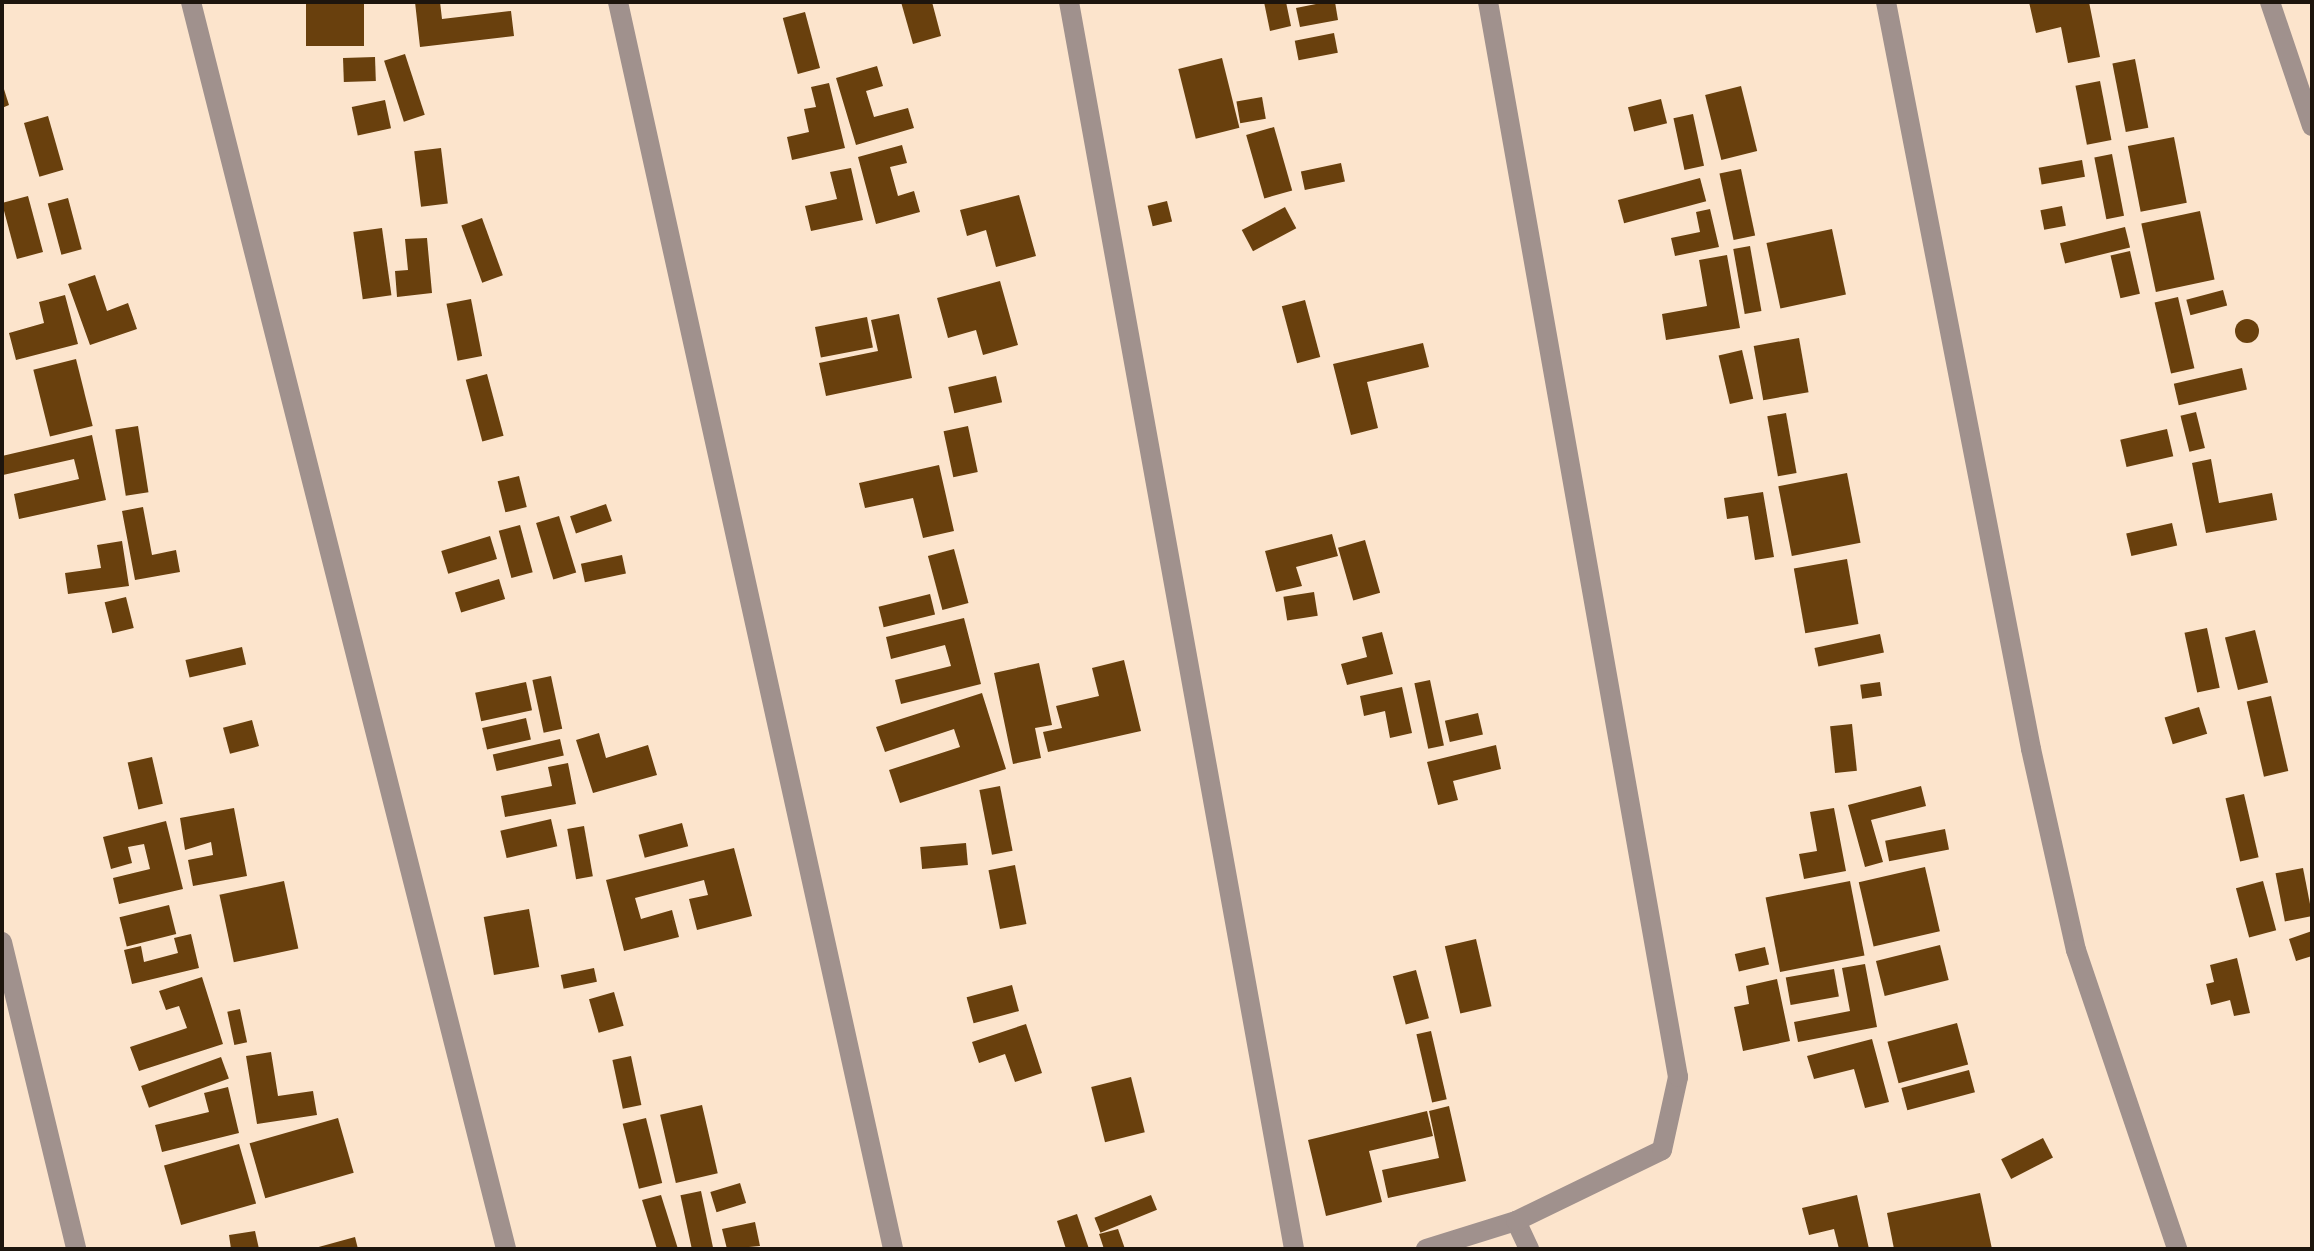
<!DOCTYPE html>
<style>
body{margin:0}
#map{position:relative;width:2314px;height:1251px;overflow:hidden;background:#fce4cc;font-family:Ubuntu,sans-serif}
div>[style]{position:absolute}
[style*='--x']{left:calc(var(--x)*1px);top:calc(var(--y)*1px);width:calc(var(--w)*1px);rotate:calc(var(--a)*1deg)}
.building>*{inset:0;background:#69400d;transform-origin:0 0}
.round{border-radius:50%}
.minor>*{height:20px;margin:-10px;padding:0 10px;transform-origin:10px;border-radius:10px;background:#a0918d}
span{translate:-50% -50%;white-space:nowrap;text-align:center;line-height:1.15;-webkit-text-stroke:8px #fce4cc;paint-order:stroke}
.frame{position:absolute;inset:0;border:4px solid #1d150d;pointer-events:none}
</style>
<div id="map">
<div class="building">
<i style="left:306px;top:2px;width:58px;height:44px"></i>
<i style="clip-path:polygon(415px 2px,440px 2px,442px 19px,511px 11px,514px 36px,420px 47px)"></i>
<i style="clip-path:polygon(901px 2px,932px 2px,941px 36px,913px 44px)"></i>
<i style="clip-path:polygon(1264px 2px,1286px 2px,1291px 26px,1270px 31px)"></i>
<i style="clip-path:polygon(1326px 2px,1335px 2px,1338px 20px,1300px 27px,1296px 8px)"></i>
<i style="clip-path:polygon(2029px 2px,2089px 2px,2100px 57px,2068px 63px,2061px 27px,2036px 33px)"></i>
<i style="left:805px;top:12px;width:58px;height:23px;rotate:75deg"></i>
<i style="left:1334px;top:33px;width:20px;height:40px;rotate:79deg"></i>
<i style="left:405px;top:54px;width:64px;height:22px;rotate:72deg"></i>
<i style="left:375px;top:57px;width:24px;height:32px;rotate:88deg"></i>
<i style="left:1222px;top:58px;width:72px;height:45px;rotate:76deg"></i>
<i style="left:2135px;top:59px;width:70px;height:23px;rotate:79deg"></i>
<i style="clip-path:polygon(877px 66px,883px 86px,866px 91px,874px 117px,908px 108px,914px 128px,856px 145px,836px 78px)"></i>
<i style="left:2100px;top:81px;width:60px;height:25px;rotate:79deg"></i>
<i style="clip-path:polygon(2px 83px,9px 105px,2px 108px)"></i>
<i style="clip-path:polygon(829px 83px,845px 148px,792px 160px,787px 137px,809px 132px,804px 109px,816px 107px,811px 87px)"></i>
<i style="left:1741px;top:86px;width:67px;height:37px;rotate:76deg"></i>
<i style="left:1262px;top:97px;width:22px;height:26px;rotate:80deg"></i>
<i style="left:1661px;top:99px;width:25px;height:34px;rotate:76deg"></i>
<i style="left:385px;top:100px;width:29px;height:34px;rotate:78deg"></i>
<i style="left:1693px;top:114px;width:53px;height:20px;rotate:78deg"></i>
<i style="left:48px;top:116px;width:56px;height:25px;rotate:74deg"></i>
<i style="left:1274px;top:127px;width:66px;height:29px;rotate:74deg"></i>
<i style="left:2174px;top:137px;width:67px;height:47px;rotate:79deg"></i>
<i style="clip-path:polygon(902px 145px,907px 163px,890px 167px,898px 196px,914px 191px,920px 212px,876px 224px,858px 157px)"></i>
<i style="left:441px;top:148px;width:56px;height:27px;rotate:83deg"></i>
<i style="left:2112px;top:154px;width:63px;height:18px;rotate:79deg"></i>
<i style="left:2082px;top:160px;width:17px;height:44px;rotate:80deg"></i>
<i style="left:1341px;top:163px;width:19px;height:41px;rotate:78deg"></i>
<i style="clip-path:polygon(851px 168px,863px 220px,811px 231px,805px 206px,837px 199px,830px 172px)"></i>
<i style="left:1741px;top:169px;width:68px;height:22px;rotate:78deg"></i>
<i style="left:1700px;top:178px;width:24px;height:85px;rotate:75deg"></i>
<i style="clip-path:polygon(1019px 195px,1036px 256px,996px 267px,986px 230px,967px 236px,960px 210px)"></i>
<i style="left:28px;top:196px;width:58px;height:27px;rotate:75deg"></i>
<i style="left:68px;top:198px;width:53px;height:21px;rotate:75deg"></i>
<i style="left:1167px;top:201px;width:21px;height:20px;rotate:76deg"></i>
<i style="left:2062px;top:206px;width:20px;height:22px;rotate:79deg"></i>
<i style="left:1285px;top:207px;width:24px;height:49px;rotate:62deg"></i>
<i style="clip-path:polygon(1710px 209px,1719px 247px,1675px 256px,1671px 238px,1700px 232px,1696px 212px)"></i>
<i style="left:2200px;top:211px;width:70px;height:60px;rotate:78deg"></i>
<i style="left:482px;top:218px;width:61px;height:22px;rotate:70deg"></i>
<i style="left:2125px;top:227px;width:21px;height:67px;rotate:76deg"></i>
<i style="left:382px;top:228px;width:68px;height:29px;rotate:82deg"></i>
<i style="left:1832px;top:229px;width:67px;height:67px;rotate:78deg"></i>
<i style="clip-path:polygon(427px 238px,432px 293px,397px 297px,395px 271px,408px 270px,405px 239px)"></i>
<i style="left:1750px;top:246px;width:66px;height:17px;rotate:80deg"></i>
<i style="left:2130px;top:251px;width:44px;height:20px;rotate:77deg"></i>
<i style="clip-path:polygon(1727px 255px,1740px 328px,1666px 340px,1662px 314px,1707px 306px,1699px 260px)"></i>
<i style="clip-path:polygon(95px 275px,107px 311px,128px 303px,137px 329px,90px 345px,68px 284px)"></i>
<i style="clip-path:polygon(1000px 281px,1018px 345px,983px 355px,976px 330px,948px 338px,937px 298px)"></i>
<i style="left:2223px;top:290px;width:16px;height:38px;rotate:75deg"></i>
<i style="clip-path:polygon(65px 295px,78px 344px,16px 360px,9px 333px,44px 323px,39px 302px)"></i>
<i style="left:2178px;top:297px;width:73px;height:24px;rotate:77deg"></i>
<i style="left:471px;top:299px;width:58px;height:25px;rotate:79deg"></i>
<i style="left:1305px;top:300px;width:59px;height:24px;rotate:75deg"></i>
<i style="clip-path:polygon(899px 314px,912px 378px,826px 396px,819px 363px,878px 351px,871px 320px)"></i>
<i style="left:867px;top:317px;width:31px;height:53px;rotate:79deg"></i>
<i class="round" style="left:2235px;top:319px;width:24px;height:24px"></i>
<i style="left:1799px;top:338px;width:55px;height:46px;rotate:80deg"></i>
<i style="clip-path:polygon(1423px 343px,1429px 367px,1367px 382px,1378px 428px,1351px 435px,1333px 364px)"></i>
<i style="left:1742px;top:350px;width:50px;height:24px;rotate:77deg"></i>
<i style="left:76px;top:359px;width:69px;height:44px;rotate:76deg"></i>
<i style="left:2242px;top:368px;width:22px;height:70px;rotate:77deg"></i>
<i style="left:487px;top:374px;width:64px;height:22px;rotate:75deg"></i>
<i style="left:996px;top:376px;width:27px;height:49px;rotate:77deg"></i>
<i style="left:2196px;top:412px;width:37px;height:16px;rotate:76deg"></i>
<i style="left:1786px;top:413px;width:61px;height:19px;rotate:80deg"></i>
<i style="left:138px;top:426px;width:67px;height:23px;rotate:81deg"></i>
<i style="left:968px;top:426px;width:47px;height:25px;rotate:78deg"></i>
<i style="left:2167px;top:429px;width:28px;height:48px;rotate:77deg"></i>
<i style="clip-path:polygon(92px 435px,106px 500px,19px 519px,14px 494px,79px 479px,74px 459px,3px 475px,2px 456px)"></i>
<i style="clip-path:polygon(2211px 459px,2219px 503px,2272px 493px,2277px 520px,2206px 533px,2192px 463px)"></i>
<i style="clip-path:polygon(939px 465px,954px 531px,923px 538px,913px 498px,865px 508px,859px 483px)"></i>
<i style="left:1847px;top:473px;width:71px;height:70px;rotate:79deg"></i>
<i style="left:519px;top:476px;width:32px;height:22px;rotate:76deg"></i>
<i style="clip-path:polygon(1763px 492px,1774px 557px,1755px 560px,1748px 516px,1727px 519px,1724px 498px)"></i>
<i style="left:606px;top:504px;width:18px;height:38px;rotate:71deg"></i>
<i style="clip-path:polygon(143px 507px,152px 555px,176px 550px,180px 572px,135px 580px,122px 511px)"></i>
<i style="left:559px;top:516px;width:59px;height:24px;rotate:73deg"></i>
<i style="left:2172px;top:523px;width:23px;height:47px;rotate:77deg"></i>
<i style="left:520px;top:525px;width:49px;height:22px;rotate:75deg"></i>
<i style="clip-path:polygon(1332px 534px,1338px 556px,1296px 567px,1302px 586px,1276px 592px,1265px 551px)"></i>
<i style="left:490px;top:536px;width:24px;height:51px;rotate:73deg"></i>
<i style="left:1365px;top:540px;width:55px;height:28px;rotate:74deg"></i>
<i style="clip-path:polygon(122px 541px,129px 586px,68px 594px,65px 573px,101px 568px,97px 545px)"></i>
<i style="left:954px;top:549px;width:56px;height:27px;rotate:75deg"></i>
<i style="left:622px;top:555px;width:19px;height:42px;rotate:78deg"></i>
<i style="left:1847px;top:559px;width:66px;height:54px;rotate:80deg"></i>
<i style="left:499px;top:579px;width:21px;height:46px;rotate:73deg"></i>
<i style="left:1314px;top:592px;width:24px;height:31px;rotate:81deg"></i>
<i style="left:930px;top:594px;width:21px;height:53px;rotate:76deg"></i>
<i style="left:126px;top:597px;width:32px;height:22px;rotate:76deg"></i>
<i style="clip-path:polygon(964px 618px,981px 684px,901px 704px,895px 680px,951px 666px,945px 645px,891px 659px,886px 637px)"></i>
<i style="left:2207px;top:628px;width:61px;height:23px;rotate:78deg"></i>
<i style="left:2255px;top:630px;width:54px;height:31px;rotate:76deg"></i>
<i style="clip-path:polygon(1382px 632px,1393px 674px,1347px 685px,1341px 664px,1367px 657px,1362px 637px)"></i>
<i style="left:1880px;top:634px;width:19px;height:67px;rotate:78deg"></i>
<i style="left:242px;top:647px;width:18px;height:58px;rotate:77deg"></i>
<i style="clip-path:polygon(1124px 660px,1141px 731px,1048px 752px,1043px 732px,1062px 728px,1056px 706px,1099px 696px,1092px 668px)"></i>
<i style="clip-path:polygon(1039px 663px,1052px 725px,1035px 728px,1041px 758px,1013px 764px,994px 673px)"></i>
<i style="left:551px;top:676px;width:54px;height:19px;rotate:78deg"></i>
<i style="left:1430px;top:680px;width:67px;height:16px;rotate:78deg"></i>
<i style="left:526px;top:682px;width:29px;height:52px;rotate:78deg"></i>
<i style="left:1880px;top:682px;width:14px;height:20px;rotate:82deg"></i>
<i style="clip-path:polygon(1402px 687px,1412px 733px,1390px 738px,1385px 711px,1364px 716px,1360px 696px)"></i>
<i style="clip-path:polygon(982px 693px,1006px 769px,900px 803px,889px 770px,960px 747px,954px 729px,885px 752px,876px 727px)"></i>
<i style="left:2271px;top:696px;width:77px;height:25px;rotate:77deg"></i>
<i style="left:2199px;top:707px;width:28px;height:36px;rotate:73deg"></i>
<i style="left:1478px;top:713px;width:22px;height:34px;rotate:77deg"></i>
<i style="left:526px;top:718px;width:22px;height:45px;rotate:77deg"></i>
<i style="left:252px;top:720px;width:27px;height:30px;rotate:75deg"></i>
<i style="left:1852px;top:724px;width:47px;height:22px;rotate:84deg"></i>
<i style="clip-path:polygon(599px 733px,606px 758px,648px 745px,657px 775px,593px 793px,576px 740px)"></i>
<i style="left:560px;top:739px;width:17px;height:69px;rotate:77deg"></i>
<i style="clip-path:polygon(1496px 745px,1501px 769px,1453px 781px,1458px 800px,1438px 805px,1427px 762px)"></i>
<i style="left:152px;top:757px;width:48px;height:25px;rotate:77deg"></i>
<i style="clip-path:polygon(568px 763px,576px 804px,505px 817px,501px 796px,552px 786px,548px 767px)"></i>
<i style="left:1000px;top:786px;width:66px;height:21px;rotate:79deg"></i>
<i style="clip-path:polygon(1921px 786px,1926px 806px,1871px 820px,1883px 862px,1865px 867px,1848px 805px)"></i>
<i style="left:2244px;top:794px;width:65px;height:19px;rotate:77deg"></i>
<i style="clip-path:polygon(234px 808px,247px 876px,193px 886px,188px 860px,213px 855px,211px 842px,185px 850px,180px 818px)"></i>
<i style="clip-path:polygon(1834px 808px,1846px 871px,1804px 879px,1799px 854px,1817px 851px,1810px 812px)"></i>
<i style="left:551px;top:819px;width:28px;height:52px;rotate:77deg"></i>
<i style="clip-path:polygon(166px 821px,183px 889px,119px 904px,113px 878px,150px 869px,144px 844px,128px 847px,132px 863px,111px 869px,103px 837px)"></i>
<i style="left:682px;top:823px;width:24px;height:45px;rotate:75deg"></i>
<i style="left:584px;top:826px;width:51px;height:17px;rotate:80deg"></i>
<i style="left:1945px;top:829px;width:21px;height:61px;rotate:79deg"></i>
<i style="left:966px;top:843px;width:22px;height:46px;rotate:85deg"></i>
<i style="clip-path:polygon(734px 848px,752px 916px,697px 930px,689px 899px,708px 895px,704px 880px,635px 898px,641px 919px,672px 910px,679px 937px,624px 951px,606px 880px)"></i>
<i style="left:1015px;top:865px;width:60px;height:27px;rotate:79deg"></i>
<i style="left:1925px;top:867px;width:66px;height:68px;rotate:77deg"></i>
<i style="left:2303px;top:868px;width:49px;height:28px;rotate:79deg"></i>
<i style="left:284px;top:881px;width:69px;height:66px;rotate:78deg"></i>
<i style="left:1850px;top:881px;width:76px;height:86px;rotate:79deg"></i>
<i style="left:2263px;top:881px;width:51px;height:28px;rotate:75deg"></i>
<i style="left:169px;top:905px;width:30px;height:51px;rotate:76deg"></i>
<i style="left:529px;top:909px;width:59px;height:46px;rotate:80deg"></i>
<i style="clip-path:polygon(2312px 931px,2312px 956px,2296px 961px,2289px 939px)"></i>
<i style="clip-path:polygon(191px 934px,199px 968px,132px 984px,124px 950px,141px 946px,144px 962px,178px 953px,174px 938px)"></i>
<i style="left:1476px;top:939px;width:69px;height:32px;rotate:77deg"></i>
<i style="left:1940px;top:945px;width:36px;height:66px;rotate:76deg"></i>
<i style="left:1765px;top:947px;width:18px;height:31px;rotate:77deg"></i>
<i style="clip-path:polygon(2237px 958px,2250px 1013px,2234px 1016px,2230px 1000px,2211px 1005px,2206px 984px,2214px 982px,2210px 965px)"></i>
<i style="clip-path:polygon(1865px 964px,1877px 1027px,1798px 1042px,1794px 1022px,1850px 1011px,1842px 968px)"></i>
<i style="left:594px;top:968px;width:14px;height:34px;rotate:78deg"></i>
<i style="left:1834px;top:969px;width:28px;height:49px;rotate:80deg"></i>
<i style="left:1416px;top:970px;width:50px;height:24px;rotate:75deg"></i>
<i style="clip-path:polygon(202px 977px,223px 1044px,139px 1071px,130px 1047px,187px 1028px,179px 1006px,166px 1010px,159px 991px)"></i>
<i style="clip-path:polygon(1777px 979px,1790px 1041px,1743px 1051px,1734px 1007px,1749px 1004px,1746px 986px)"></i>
<i style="left:1012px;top:985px;width:27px;height:47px;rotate:75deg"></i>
<i style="left:614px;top:992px;width:35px;height:26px;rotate:74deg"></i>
<i style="left:240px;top:1009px;width:34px;height:13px;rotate:78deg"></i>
<i style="left:1957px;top:1023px;width:43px;height:72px;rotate:75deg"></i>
<i style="clip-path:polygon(1026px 1024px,1042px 1073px,1015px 1082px,1005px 1054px,979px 1063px,972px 1042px)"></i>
<i style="left:1431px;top:1031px;width:70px;height:15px;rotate:77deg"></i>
<i style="clip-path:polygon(1872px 1039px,1889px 1102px,1865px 1108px,1854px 1069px,1814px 1079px,1807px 1056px)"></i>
<i style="clip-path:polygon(271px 1052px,278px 1096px,313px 1091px,317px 1115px,257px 1124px,246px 1056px)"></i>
<i style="left:631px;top:1056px;width:50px;height:19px;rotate:78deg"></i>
<i style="left:221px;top:1057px;width:23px;height:85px;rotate:70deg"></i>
<i style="left:1969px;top:1070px;width:23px;height:70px;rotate:75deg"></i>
<i style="left:1131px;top:1077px;width:57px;height:41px;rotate:76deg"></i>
<i style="clip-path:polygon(228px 1087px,239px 1133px,162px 1152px,155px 1125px,209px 1112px,204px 1093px)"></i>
<i style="left:702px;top:1105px;width:70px;height:43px;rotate:77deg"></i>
<i style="clip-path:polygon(1449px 1106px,1466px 1181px,1388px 1198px,1382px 1170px,1439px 1158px,1429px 1111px)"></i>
<i style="clip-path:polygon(1427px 1111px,1433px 1136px,1369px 1151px,1382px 1202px,1326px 1216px,1308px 1140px)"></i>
<i style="left:338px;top:1118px;width:57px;height:92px;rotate:74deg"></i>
<i style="left:646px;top:1118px;width:67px;height:24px;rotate:76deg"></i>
<i style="left:2043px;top:1138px;width:22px;height:47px;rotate:63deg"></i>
<i style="left:239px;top:1144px;width:62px;height:78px;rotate:74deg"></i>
<i style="left:740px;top:1183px;width:21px;height:31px;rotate:73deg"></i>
<i style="left:701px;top:1191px;width:59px;height:21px;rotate:78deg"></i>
<i style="clip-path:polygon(1980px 1193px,1992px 1249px,1894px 1249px,1887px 1213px)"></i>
<i style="clip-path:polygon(661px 1195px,678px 1249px,657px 1249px,642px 1200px)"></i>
<i style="left:1151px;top:1195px;width:16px;height:61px;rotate:68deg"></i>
<i style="clip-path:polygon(1857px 1195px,1869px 1249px,1839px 1249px,1834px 1229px,1809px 1235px,1802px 1208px)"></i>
<i style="clip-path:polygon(1077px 1214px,1089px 1249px,1066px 1249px,1057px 1221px)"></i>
<i style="clip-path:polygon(755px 1222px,760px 1246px,727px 1249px,722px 1229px)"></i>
<i style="clip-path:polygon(1118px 1229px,1125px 1249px,1104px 1249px,1099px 1234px)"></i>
<i style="clip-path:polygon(255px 1231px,259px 1249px,231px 1249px,229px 1235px)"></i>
<i style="clip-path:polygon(355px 1237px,358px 1249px,315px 1249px,315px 1248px)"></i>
</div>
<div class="minor">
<i style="--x:191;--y:2;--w:1286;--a:75.82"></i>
<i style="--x:618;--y:2;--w:1277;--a:77.56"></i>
<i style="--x:1069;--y:2;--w:1267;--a:79.77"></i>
<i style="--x:1886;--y:2;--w:761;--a:79.01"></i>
<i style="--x:2031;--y:749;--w:206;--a:77.4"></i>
<i style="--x:2076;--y:950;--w:316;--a:71.3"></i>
<i style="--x:2270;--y:2;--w:131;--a:71.3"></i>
<i style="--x:2;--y:942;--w:316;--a:76.4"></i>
<i style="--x:1516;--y:1221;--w:31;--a:65"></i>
<i style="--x:1426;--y:1249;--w:94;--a:-17.3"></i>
<i style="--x:1516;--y:1221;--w:162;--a:-25.9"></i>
<i style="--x:1662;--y:1150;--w:75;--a:-77.6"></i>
<i style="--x:1678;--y:1077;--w:1092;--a:-100.02"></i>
</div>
<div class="frame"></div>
</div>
